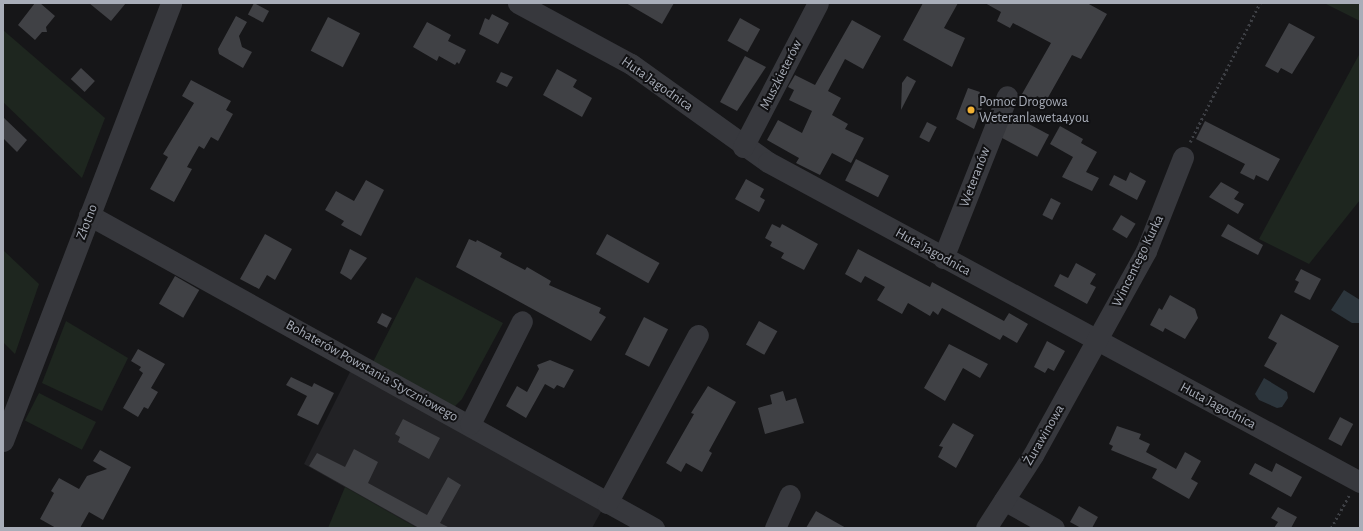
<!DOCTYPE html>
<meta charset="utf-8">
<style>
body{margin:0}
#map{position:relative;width:1363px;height:531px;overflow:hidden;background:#161618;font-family:"Alegreya Sans",sans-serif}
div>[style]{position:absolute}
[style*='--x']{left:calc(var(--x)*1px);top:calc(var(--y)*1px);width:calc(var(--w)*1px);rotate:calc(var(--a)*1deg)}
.built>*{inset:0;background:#222225}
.green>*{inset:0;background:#1e261f;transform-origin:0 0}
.water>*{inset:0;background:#2c353c}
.building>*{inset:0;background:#404145;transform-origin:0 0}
.path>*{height:2.5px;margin-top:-1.25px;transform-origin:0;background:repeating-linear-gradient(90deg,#3d3f44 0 2px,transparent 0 5px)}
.minor>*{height:21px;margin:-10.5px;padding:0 10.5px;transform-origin:10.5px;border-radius:10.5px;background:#37383d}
.dots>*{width:11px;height:11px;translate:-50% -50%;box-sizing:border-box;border:2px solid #111113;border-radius:50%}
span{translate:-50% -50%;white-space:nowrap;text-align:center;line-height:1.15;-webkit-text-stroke:4px #111113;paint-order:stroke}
.street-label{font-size:14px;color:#a8adb8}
.poi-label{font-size:14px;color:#a8adb8}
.left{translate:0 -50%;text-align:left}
.frame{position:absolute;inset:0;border:4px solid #a8adb8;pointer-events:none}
</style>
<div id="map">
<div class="built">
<i style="clip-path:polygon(354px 364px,602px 510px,592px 528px,417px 528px,304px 464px)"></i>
</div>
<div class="green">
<i style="clip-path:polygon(1324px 3px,1360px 3px,1360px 21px)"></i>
<i style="clip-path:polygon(3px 30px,105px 118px,82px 178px,3px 102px)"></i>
<i style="clip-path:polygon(1360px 53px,1360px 200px,1309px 264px,1259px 239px)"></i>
<i style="clip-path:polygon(3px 250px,39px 284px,15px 354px,3px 342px)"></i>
<i style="clip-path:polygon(416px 277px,503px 323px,462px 399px,453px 408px,372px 364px)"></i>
<i style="clip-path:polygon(66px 321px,128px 358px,102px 411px,42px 383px)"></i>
<i style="left:39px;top:393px;width:64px;height:31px;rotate:27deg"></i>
<i style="clip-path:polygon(345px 487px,417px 528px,328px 528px)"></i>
</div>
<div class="water">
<i style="clip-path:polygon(1344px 290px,1360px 300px,1359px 323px,1352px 323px,1331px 310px)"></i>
<i style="clip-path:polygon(1264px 378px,1287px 392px,1288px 398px,1282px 407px,1277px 408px,1259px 400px,1255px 394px)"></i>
</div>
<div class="building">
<i style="clip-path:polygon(35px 3px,40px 3px,55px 16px,46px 27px,47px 32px,42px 32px,35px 40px,18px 25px)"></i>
<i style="clip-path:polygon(89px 3px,126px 3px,111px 21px)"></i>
<i style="left:254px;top:3px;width:17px;height:13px;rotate:28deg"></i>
<i style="clip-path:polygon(626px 3px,674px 3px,662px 24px)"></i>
<i style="clip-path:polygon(923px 3px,958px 3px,944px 28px,965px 38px,952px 67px,903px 40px)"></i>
<i style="clip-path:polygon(985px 3px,1087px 3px,1107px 14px,1081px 59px,1072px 55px,1046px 101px,1037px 96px,1034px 101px,1022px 94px,1051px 43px,1013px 23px,1010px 28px,997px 21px,1001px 12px)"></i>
<i style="clip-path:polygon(492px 14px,509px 23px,498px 44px,479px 34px,485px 18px,489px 20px)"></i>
<i style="clip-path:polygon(236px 16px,247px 22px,239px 36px,242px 47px,252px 52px,243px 68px,219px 54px,218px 49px)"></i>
<i style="left:328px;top:17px;width:36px;height:38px;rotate:27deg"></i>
<i style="left:740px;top:18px;width:23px;height:26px;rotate:29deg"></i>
<i style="clip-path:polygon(852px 20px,881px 36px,863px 69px,845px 59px,828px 91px,841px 98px,832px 115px,848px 124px,845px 129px,864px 138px,851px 163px,832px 153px,820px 175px,796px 163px,799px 158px,767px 140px,778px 120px,802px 133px,812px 111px,789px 100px,794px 90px,788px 87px,795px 75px,815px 85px)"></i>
<i style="clip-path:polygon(427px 22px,451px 35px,448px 41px,466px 50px,459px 64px,457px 62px,455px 65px,439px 56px,437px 61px,413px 47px)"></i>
<i style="clip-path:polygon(1289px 23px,1315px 37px,1292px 74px,1281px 68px,1278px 73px,1265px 66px)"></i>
<i style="clip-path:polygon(745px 56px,766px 67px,737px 111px,720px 102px)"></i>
<i style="left:81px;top:68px;width:19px;height:15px;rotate:43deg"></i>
<i style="clip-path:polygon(557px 69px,577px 80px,573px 87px,592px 98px,582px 117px,543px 95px)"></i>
<i style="clip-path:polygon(501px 72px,513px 77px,507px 87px,496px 82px)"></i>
<i style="clip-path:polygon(907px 76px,916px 81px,901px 110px,902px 83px)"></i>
<i style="clip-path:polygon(191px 80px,231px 101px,226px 110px,233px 114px,218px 141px,211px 137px,204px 149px,199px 146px,187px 167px,192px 169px,174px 202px,150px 189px,168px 157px,163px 154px,194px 103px,182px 96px)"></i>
<i style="clip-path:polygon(968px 88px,980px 92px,978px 97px,985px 100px,974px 129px,956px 119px)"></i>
<i style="left:1012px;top:115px;width:42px;height:25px;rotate:28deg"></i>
<i style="clip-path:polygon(3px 117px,27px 140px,17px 152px,3px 138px)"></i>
<i style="clip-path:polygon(1205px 121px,1280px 159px,1268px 181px,1256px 175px,1254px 180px,1240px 173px,1245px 164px,1196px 139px)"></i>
<i style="left:927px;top:122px;width:11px;height:17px;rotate:27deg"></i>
<i style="clip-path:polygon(1060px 126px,1083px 139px,1081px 143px,1097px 152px,1086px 172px,1099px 178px,1092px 191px,1062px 177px,1073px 157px,1050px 144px)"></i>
<i style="left:856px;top:159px;width:37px;height:24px;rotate:27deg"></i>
<i style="clip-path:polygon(1130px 172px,1146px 181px,1137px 200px,1109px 185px,1114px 175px,1126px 181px)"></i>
<i style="clip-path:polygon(746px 179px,764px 189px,760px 197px,765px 200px,759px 212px,735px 199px)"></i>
<i style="clip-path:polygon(366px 180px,384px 190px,361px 236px,341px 225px,344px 221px,325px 210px,336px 191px,354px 201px)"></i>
<i style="clip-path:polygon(1221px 182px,1239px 192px,1234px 199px,1244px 204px,1238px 214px,1209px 197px)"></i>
<i style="left:1051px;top:198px;width:11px;height:19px;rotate:27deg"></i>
<i style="left:1121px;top:215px;width:17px;height:17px;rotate:31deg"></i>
<i style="clip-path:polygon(772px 224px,780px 228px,782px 224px,818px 244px,804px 270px,781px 258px,784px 253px,770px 246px,772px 242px,765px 238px)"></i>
<i style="clip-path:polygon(1228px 224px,1263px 245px,1258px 255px,1221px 236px)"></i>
<i style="clip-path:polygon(265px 234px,292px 249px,275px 280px,267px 275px,259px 289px,240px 279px)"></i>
<i style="left:607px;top:234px;width:60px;height:23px;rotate:29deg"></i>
<i style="clip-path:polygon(469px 239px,476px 242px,477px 240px,502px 253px,500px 257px,525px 270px,527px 267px,551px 281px,549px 285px,601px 308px,599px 313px,606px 317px,591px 341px,456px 267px)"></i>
<i style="clip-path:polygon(350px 249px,367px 258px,351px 280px,340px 273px)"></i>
<i style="clip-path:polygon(858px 249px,930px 287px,932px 282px,1004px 321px,1009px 313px,1028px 324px,1017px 343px,1003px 335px,1000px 340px,942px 308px,938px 315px,933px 311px,930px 316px,908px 303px,902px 314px,877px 300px,885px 287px,865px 276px,861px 283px,845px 274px)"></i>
<i style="clip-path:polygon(1076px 263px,1096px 274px,1090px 284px,1096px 287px,1087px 304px,1054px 286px,1060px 274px,1068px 278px)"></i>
<i style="clip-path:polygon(1301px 269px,1321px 279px,1310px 300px,1294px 292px,1299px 282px,1295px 280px)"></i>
<i style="left:175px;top:276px;width:28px;height:32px;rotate:30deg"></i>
<i style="clip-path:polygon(1170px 295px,1195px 309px,1198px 318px,1185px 339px,1165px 328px,1163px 332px,1150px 325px,1159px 308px,1162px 310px)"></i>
<i style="left:382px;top:313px;width:11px;height:11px;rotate:27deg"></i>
<i style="clip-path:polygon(1281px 314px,1339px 346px,1314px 393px,1264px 366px,1277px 343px,1268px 338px)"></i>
<i style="left:644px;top:317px;width:27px;height:42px;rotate:27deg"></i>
<i style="left:759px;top:321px;width:21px;height:27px;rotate:29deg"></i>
<i style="clip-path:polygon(1047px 341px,1065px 351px,1054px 371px,1048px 368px,1045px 373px,1034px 367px)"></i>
<i style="clip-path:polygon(949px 344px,988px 364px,980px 378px,963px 368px,945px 401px,924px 388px)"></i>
<i style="clip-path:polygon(138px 349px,165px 364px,151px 388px,158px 392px,148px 409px,144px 407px,138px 417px,123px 408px,143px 373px,139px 370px,141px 367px,131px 361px)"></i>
<i style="clip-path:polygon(550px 360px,574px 370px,564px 388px,557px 385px,554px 389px,545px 384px,526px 418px,506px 406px,517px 386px,527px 392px,539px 369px,537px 365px)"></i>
<i style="clip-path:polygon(291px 377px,312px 387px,314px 383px,334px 393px,318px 425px,297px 415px,307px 396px,286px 385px)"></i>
<i style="clip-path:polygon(708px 386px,736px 402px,709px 451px,712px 453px,702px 472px,686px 463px,681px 472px,666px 463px,694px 414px,691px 413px)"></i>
<i style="clip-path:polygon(783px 391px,786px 401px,796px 398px,804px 423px,765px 434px,758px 408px,772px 404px,770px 395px)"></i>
<i style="left:1340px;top:417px;width:15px;height:25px;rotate:28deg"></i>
<i style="clip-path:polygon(403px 419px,440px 438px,429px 459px,398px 442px,400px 437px,395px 434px)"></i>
<i style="clip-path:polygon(953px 423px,974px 435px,956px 468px,938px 457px,943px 447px,939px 446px)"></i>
<i style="clip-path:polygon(1117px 426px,1141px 434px,1139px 439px,1150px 444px,1146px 452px,1176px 469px,1185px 452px,1201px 461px,1191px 479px,1198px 483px,1189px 499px,1152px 478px,1157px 469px,1111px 450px,1113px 446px,1109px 444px)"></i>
<i style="clip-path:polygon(354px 449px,378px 462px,368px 483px,427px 515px,448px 477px,461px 485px,440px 523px,450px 528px,419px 528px,309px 466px,317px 453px,345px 467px)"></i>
<i style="clip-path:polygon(100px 450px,131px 467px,103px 520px,89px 512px,80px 528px,56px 528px,40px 519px,54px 493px,51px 491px,59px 478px,79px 489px,87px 476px,107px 469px,93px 461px)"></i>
<i style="clip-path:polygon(1255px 463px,1272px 472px,1276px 463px,1302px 477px,1291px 497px,1249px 474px)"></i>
<i style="clip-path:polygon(1079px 506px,1098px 517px,1092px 528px,1081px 528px,1070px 522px)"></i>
<i style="clip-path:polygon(1278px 507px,1297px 517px,1291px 528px,1274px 528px,1278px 522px,1271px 518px)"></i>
<i style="clip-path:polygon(816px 511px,846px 528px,806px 528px)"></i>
</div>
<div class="path">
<i style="--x:1190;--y:142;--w:156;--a:-63.3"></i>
<i style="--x:1331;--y:528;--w:38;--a:-61"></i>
</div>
<div class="minor">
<i style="--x:518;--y:3;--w:128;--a:28.4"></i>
<i style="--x:631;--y:64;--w:168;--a:35.6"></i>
<i style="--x:768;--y:162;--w:673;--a:28.39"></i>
<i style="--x:743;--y:147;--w:162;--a:-62.5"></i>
<i style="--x:89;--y:215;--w:646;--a:28.99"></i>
<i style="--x:943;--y:258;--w:174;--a:-68.4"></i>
<i style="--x:470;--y:424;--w:115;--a:-63.2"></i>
<i style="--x:3;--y:441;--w:469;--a:-69"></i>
<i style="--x:1004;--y:500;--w:57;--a:29.2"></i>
<i style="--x:607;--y:503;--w:191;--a:-61.6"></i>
<i style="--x:775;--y:528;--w:36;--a:-66"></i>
<i style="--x:986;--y:528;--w:87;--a:-57.2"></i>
<i style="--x:1033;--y:455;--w:233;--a:-61"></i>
<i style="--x:1146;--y:251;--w:101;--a:-68.5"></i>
</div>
<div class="dots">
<i style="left:971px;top:110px;background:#f2b134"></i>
</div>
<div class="street-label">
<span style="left:781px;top:75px;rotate:-63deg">Muszkieterów</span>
<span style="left:657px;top:84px;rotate:35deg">Huta Jagodnica</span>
<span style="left:975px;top:177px;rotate:-69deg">Weteranów</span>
<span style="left:87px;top:222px;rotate:-69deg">Złotno</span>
<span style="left:933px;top:252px;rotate:29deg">Huta Jagodnica</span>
<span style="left:1138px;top:261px;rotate:-64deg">Wincentego Kurka</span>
<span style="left:372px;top:371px;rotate:29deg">Bohaterów Powstania Styczniowego</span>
<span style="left:1218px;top:406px;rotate:28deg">Huta Jagodnica</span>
<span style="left:1044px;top:435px;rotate:-60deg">Żurawinowa</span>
</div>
<div class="poi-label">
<span class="left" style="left:979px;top:110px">Pomoc Drogowa<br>Weteranlaweta4you</span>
</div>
<div class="frame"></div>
</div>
